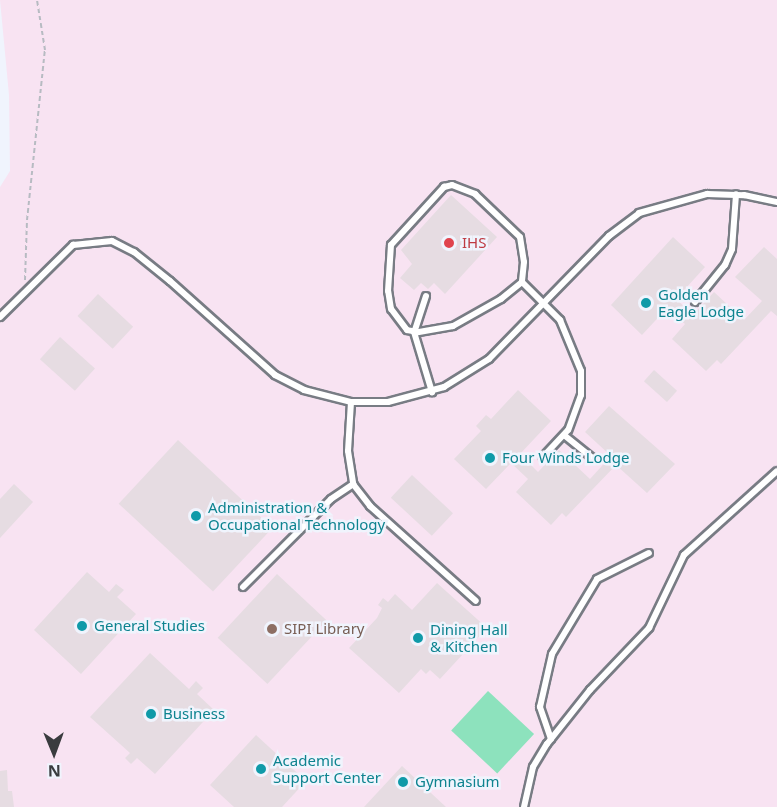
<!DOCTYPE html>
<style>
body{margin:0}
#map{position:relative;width:777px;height:807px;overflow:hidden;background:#f0f4fd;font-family:"Noto Sans",sans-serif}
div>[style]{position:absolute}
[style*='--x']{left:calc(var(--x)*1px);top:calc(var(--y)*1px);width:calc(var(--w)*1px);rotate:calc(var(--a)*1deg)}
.education>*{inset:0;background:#f8e3f2}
.green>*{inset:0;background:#8de2bd;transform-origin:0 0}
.building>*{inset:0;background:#e6dce2;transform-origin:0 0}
.path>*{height:2px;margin-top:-1px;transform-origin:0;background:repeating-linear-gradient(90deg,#b7bbc2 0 4.5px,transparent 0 7.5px)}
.roads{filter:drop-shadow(2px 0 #787c84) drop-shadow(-2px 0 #787c84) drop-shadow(0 2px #787c84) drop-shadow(0 -2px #787c84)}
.service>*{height:6px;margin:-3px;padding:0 3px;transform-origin:3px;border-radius:3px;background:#fff}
.dots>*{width:16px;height:16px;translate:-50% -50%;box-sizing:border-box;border:3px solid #f0f4fd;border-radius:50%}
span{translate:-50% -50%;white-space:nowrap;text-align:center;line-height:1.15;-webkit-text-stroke:5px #f0f4fd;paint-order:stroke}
.health-label{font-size:15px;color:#be3a42}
.left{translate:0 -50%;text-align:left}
.culture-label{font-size:15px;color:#0d838f}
.education-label{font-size:15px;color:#785e54}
.north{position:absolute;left:24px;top:723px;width:60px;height:60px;-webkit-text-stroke:4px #f0f4fd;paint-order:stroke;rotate:179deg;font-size:16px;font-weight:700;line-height:24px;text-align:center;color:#3a3c3f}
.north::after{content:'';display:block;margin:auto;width:21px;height:27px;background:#3a3c3f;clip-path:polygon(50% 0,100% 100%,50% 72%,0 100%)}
</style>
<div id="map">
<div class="education">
<i style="clip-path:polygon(0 0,777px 0,777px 807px,0 807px,0 187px,10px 171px,9px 95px)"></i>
</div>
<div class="green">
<i style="left:488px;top:691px;width:63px;height:54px;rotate:43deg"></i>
</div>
<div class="building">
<i style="clip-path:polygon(451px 195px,497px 237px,445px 294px,434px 283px,428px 289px,421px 283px,414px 290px,400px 278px,412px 264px,401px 250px)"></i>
<i style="clip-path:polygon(673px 237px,705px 267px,676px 299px,693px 315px,714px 292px,744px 320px,762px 301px,735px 277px,764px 247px,777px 259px,777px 316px,771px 311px,721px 364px,717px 360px,706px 371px,672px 339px,685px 324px,667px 308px,642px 335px,611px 305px)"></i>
<i style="left:98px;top:294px;width:48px;height:30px;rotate:43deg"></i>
<i style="left:60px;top:337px;width:47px;height:30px;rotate:42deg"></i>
<i style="left:654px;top:370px;width:31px;height:15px;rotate:42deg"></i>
<i style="clip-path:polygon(518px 390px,551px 421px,520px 454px,538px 472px,559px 450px,590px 479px,611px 456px,585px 432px,609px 406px,675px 464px,647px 493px,616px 465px,566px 517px,562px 513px,551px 525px,516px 492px,528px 479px,511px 463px,486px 489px,454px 459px,481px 431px,476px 426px,486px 415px,491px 419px)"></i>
<i style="left:178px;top:440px;width:129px;height:87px;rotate:43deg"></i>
<i style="left:412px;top:475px;width:56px;height:31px;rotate:43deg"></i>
<i style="clip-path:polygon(14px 484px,33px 502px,0 538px,0 499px)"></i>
<i style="clip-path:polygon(87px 572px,109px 592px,116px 584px,124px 590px,117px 597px,136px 614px,81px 674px,34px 630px)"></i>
<i style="left:277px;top:574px;width:68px;height:87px;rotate:43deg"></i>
<i style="clip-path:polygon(437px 583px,487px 628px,440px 679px,430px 670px,426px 674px,421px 669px,399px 693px,349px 648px,377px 618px,382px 608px,378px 605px,383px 598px,388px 602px,395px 594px,412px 610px)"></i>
<i style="clip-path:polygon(150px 653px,189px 689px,196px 681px,203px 688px,197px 694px,214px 710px,155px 774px,137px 758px,131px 764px,125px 758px,130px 753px,90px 717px)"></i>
<i style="clip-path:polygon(256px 735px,306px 781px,282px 807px,234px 807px,210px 785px)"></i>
<i style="clip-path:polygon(402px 766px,446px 807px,364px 807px)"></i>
<i style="clip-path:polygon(7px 770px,8px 791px,12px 791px,14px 807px,0 807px,0 771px)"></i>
</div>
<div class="path">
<i style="--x:25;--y:280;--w:60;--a:-88.1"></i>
<i style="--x:27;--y:220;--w:171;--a:-84"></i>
<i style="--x:45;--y:50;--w:51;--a:-99.1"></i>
</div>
<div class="roads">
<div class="service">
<i style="--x:522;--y:282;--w:27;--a:141"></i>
<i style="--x:501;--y:299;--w:55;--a:150.6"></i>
<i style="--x:453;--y:326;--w:36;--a:170"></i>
<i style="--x:418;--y:332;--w:11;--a:-170"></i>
<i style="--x:407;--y:330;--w:26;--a:-127"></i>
<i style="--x:391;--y:309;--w:18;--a:-99"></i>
<i style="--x:388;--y:291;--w:46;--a:-86.3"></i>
<i style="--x:391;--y:245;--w:79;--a:-47.6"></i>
<i style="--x:444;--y:187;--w:8;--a:-14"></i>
<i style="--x:452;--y:185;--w:25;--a:21"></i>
<i style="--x:475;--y:194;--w:62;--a:43.7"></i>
<i style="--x:520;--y:237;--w:25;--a:81"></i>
<i style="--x:524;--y:262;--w:20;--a:96"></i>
<i style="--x:522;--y:282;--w:54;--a:45"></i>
<i style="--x:560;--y:320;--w:55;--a:67.6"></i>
<i style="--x:581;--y:371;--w:24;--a:90"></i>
<i style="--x:581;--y:395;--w:37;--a:110"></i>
<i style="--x:568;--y:430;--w:37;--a:133"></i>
<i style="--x:426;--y:296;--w:38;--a:108"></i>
<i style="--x:414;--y:332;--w:63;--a:73.3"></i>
<i style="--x:695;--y:302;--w:48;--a:-51"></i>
<i style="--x:725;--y:265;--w:17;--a:-66"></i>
<i style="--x:732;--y:249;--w:55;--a:-85.8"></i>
<i style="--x:0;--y:317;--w:103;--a:-44.6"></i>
<i style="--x:73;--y:245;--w:39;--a:-6"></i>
<i style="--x:112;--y:241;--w:25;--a:27"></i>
<i style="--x:134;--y:252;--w:46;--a:38.9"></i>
<i style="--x:170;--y:281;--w:141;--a:41.8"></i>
<i style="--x:275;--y:375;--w:33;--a:27"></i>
<i style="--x:304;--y:390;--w:49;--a:14.3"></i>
<i style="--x:351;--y:402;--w:37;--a:0"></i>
<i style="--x:388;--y:402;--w:58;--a:-15"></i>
<i style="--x:444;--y:387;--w:53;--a:-31.9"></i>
<i style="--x:489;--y:359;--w:172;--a:-45.7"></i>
<i style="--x:609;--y:236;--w:38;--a:-37"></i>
<i style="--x:639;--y:213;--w:71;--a:-15.6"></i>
<i style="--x:707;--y:194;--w:37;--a:2"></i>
<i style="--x:744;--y:195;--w:34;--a:12"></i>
<i style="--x:351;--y:402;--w:49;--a:93.5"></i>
<i style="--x:348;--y:451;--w:33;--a:81"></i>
<i style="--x:353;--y:484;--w:28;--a:52"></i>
<i style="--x:370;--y:506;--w:142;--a:41.9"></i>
<i style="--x:564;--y:435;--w:36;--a:39"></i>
<i style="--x:243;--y:587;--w:124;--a:-45"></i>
<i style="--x:331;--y:499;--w:27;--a:-34"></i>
<i style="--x:551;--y:739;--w:34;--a:-109"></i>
<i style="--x:540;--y:707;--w:54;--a:-77.2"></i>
<i style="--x:552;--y:654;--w:87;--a:-59"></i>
<i style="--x:597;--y:579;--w:58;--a:-26.6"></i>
<i style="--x:524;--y:807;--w:41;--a:-77.3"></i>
<i style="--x:533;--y:767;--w:27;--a:-59"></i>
<i style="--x:547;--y:744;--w:69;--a:-51.5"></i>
<i style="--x:590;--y:690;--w:86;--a:-46.4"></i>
<i style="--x:649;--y:628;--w:81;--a:-64.4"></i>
<i style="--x:684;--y:555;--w:125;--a:-42.1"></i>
</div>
</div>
<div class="dots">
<i style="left:449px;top:243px;background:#e0444e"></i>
<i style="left:646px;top:303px;background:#0f9aa8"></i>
<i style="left:490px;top:458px;background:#0f9aa8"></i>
<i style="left:196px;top:516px;background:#0f9aa8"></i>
<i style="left:82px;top:626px;background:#0f9aa8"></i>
<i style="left:272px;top:629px;background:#8d6e63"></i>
<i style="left:418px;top:638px;background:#0f9aa8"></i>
<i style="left:151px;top:714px;background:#0f9aa8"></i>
<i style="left:261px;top:769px;background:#0f9aa8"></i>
<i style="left:403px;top:782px;background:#0f9aa8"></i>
</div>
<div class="health-label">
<span class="left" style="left:462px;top:243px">IHS</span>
</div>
<div class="culture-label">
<span class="left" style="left:658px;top:303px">Golden<br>Eagle Lodge</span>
<span class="left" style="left:502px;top:458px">Four Winds Lodge</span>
<span class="left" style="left:208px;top:516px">Administration &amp;<br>Occupational Technology</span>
<span class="left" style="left:94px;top:626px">General Studies</span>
<span class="left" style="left:430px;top:638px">Dining Hall<br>&amp; Kitchen</span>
<span class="left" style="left:163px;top:714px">Business</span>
<span class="left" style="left:273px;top:769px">Academic<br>Support Center</span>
<span class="left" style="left:415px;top:782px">Gymnasium</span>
</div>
<div class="education-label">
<span class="left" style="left:284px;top:629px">SIPI Library</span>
</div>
<div class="north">N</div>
</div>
